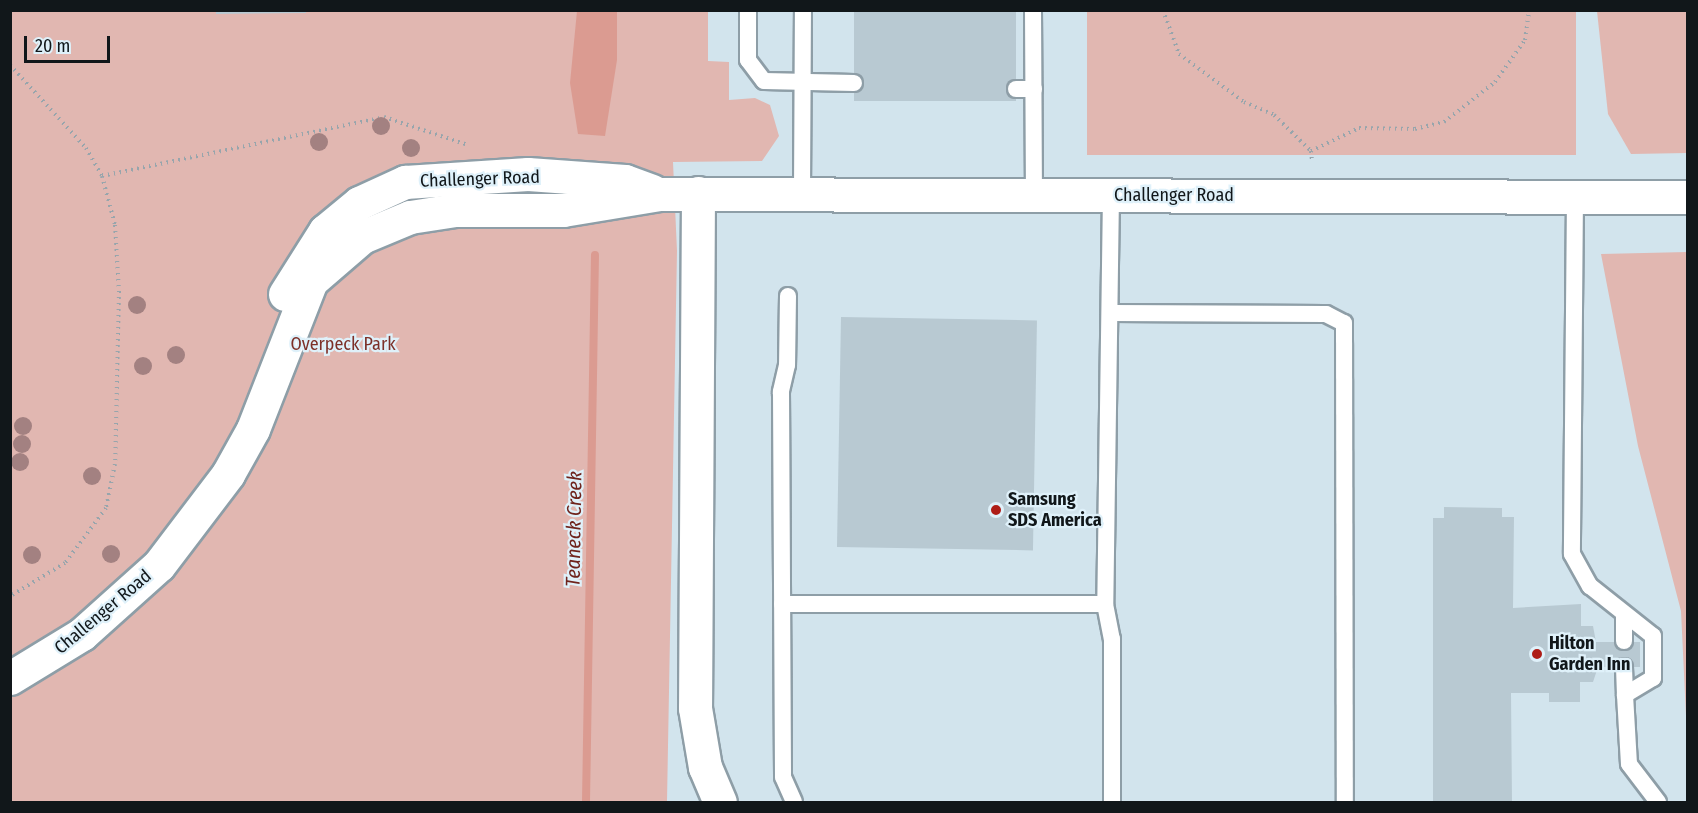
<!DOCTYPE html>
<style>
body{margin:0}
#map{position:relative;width:1698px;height:813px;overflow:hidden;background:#d2e4ed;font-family:"Fira Sans Condensed",sans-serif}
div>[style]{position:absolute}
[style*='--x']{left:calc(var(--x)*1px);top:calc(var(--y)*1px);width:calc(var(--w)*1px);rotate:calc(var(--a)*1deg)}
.green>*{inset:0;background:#e1b7b1;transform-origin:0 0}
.water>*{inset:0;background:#db9b91}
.stream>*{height:8px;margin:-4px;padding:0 4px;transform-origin:4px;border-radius:4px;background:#db9b91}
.building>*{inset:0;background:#b8c9d2;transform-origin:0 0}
.path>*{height:4px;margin-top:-2px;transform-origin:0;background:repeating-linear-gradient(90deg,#97a5ac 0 1.5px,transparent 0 6px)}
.roads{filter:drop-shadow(2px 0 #8e9ea7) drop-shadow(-2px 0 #8e9ea7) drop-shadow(0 2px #8e9ea7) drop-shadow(0 -2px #8e9ea7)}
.lane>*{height:16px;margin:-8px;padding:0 8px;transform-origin:8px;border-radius:8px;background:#fff}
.secondary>*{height:33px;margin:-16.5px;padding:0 16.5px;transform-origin:16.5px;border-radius:16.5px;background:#fff}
.highway>*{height:33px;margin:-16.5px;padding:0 16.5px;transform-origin:16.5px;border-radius:16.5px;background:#fff}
.trees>*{width:18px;height:18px;margin:-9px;border-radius:50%;background:#a38181}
.dots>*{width:16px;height:16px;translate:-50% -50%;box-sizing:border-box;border:3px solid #dff1fa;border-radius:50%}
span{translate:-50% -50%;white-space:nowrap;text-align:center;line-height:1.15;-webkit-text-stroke:4.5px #dff1fa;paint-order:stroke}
.street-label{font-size:18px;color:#11171a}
.park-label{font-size:18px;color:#7d3028}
.poi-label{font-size:18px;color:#11171a;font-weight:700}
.left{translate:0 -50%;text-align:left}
.water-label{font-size:20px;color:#6f231c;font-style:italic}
.frame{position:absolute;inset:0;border:12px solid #11171a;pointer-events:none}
.scale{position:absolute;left:24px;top:36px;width:86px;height:27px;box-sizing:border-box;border:3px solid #11171a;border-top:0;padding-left:8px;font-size:18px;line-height:21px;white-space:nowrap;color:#11171a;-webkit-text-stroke:4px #dff1fa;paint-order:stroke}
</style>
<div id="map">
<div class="green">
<i style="clip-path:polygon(10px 11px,708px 11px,708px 61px,729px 62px,729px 100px,755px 98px,770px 105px,779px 136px,762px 161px,673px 162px,677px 251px,667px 802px,11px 802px)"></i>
<i style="left:1087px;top:11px;width:489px;height:144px"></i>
<i style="clip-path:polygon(1597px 11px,1687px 11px,1687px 153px,1631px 154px,1608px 114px)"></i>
<i style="clip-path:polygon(1687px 252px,1688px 252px,1687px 737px,1681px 611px,1638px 446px,1601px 254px)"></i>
</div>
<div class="water">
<i style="clip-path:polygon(577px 11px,617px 11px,617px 60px,605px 136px,578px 134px,570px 83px)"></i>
</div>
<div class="stream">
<i style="--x:586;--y:802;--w:547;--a:-89.06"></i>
</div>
<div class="building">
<i style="clip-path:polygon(216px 10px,306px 10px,306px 13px,216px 14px)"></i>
<i style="left:854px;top:10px;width:162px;height:91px"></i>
<i style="left:841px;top:317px;width:196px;height:230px;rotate:1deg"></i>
<i style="clip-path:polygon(1444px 507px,1502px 508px,1502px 517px,1514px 517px,1513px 608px,1581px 604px,1581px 626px,1593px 626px,1596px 642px,1640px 642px,1640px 667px,1598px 667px,1593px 682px,1580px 682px,1580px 702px,1549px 702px,1549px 693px,1511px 693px,1512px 802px,1433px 802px,1433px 518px,1444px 518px)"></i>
</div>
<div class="path">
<i style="--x:1163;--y:10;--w:47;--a:70"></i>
<i style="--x:1179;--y:54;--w:81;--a:36.4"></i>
<i style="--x:1244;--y:102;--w:33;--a:23"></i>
<i style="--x:1274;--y:115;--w:52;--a:44.2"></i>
<i style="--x:1311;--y:151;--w:10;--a:84"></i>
<i style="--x:10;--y:65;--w:113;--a:47.5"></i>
<i style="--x:86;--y:148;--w:32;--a:60"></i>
<i style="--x:102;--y:176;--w:51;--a:75.1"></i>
<i style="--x:115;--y:225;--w:66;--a:86.5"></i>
<i style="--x:119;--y:291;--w:173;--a:91.3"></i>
<i style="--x:115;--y:464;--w:45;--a:101.6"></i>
<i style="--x:106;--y:508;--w:69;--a:126.7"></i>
<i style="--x:65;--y:563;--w:64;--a:149"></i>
<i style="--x:1311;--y:151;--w:53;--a:-25.6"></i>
<i style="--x:1359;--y:128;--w:56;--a:1"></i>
<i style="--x:1415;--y:129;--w:30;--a:-14"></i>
<i style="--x:1444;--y:122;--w:65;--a:-38.1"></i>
<i style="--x:1495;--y:82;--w:52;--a:-54.5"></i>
<i style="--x:1525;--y:40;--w:30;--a:-82"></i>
<i style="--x:102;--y:176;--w:288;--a:-11.8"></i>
<i style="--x:384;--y:117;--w:89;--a:18.4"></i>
</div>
<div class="roads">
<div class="lane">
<i style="--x:748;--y:10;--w:50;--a:90"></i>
<i style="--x:748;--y:60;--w:26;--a:53"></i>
<i style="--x:764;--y:81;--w:90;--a:1.3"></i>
<i style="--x:1033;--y:10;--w:185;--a:89.7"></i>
<i style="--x:1016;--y:89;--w:18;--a:0"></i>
<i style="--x:802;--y:193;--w:183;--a:-89.7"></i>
<i style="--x:1111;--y:194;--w:410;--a:90.8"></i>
<i style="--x:1105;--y:604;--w:36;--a:79"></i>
<i style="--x:1112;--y:639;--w:163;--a:90"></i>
<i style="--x:1575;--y:196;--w:358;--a:90.5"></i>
<i style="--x:1572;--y:554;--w:37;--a:61"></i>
<i style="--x:1590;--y:586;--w:80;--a:38.4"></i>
<i style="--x:1653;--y:636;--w:42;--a:90"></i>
<i style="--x:1653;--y:678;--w:33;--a:149"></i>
<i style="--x:1625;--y:695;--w:69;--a:86.7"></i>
<i style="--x:1629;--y:764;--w:48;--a:52.7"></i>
<i style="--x:788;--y:296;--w:69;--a:90.8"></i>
<i style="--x:787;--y:365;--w:28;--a:103"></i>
<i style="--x:781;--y:392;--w:385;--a:89.7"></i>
<i style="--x:783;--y:777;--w:27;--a:66"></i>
<i style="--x:1112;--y:313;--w:214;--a:0.3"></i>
<i style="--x:1326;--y:314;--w:20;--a:27"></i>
<i style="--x:1344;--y:323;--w:479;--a:89.9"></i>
<i style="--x:782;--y:604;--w:323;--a:0"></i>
<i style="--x:1624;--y:615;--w:26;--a:90"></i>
<i style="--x:1624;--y:667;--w:28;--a:88"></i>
</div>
<div class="secondary">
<i style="--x:285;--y:294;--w:75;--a:-57.6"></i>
<i style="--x:325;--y:231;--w:44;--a:-39.5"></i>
<i style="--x:359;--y:203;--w:51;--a:-24.5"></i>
<i style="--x:405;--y:182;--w:123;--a:-3.7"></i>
<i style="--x:528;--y:174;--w:97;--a:4.1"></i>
<i style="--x:625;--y:181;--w:29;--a:20"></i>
<i style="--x:10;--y:678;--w:84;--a:-31.4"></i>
<i style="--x:82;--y:634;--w:103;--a:-41.9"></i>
<i style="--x:159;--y:565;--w:114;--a:-52.8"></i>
<i style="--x:228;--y:474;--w:51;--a:-60.9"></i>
<i style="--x:253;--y:429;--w:159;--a:-68.6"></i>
<i style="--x:311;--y:281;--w:67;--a:-40.8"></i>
<i style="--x:362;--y:237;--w:52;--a:-22.6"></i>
<i style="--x:410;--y:217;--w:46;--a:-8.8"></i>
<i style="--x:455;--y:210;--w:108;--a:0"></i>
<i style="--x:563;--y:210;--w:98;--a:-9.4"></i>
<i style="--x:660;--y:194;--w:1028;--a:0.17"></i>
</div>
<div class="highway">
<i style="--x:698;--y:193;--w:515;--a:90.33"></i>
<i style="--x:695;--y:708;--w:60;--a:80.4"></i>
<i style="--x:705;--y:767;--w:38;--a:67"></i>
</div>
</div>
<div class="trees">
<i style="left:381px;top:126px"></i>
<i style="left:319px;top:142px"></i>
<i style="left:411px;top:148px"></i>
<i style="left:137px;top:305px"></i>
<i style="left:176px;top:355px"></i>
<i style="left:143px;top:366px"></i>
<i style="left:23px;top:426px"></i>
<i style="left:22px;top:444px"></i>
<i style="left:20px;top:462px"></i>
<i style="left:92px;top:476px"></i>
<i style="left:111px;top:554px"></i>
<i style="left:32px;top:555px"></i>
</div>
<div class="dots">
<i style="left:996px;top:510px;background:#ae1d17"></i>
<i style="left:1537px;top:654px;background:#ae1d17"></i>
</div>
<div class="street-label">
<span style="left:480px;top:179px;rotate:-2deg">Challenger Road</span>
<span style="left:1174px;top:195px">Challenger Road</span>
<span style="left:103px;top:612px;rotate:-40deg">Challenger Road</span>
</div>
<div class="park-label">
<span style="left:343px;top:344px">Overpeck Park</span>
</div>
<div class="poi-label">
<span class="left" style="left:1008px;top:510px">Samsung<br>SDS America</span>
<span class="left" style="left:1549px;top:654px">Hilton<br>Garden Inn</span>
</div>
<div class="water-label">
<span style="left:574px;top:529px;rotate:-89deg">Teaneck Creek</span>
</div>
<div class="frame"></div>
<div class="scale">20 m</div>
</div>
